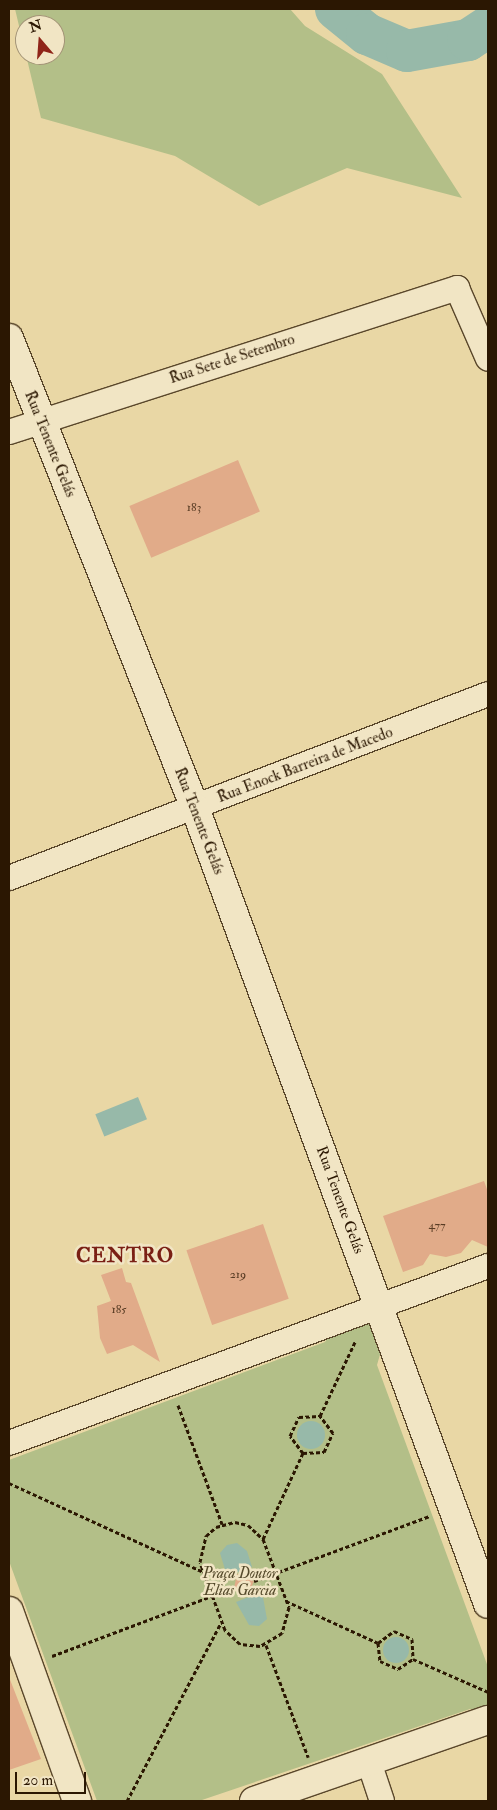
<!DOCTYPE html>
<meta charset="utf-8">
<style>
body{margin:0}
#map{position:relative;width:497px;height:1810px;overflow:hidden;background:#e9d7a5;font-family:"IM FELL Double Pica",serif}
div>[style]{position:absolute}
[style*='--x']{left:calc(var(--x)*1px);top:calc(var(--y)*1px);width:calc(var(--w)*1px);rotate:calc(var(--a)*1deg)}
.green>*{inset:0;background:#b3bf88}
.water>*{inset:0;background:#97b9a9;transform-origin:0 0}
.round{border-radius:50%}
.river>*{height:42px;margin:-21px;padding:0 21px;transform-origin:21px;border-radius:21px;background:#97b9a9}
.building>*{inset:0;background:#e1ab89;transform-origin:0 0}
.path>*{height:3px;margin-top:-1.5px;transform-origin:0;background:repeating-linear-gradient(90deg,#2b1702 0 4px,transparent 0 6.5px)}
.roads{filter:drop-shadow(1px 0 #5a472b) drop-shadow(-1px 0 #5a472b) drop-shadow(0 1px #5a472b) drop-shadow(0 -1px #5a472b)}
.minor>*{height:24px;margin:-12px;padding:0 12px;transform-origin:12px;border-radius:12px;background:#f1e5c4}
.tertiary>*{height:28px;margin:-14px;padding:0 14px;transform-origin:14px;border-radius:14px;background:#f1e5c4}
.secondary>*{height:28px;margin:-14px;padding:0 14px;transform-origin:14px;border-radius:14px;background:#f1e5c4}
span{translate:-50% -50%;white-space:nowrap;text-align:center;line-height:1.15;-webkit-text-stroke:5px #f1e5c4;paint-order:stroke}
.number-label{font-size:12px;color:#583c24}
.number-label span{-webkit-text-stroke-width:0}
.street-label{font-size:15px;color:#2b1702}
.park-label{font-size:15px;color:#54492a;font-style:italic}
.district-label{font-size:20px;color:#7a1f14;font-weight:700;letter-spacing:1px}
.frame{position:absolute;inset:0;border:10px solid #2b1702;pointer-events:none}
.north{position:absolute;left:15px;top:15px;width:50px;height:50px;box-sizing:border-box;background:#f1e5c4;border:1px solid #a29376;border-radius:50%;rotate:342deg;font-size:14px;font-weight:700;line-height:20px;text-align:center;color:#2b1702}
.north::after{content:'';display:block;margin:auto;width:18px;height:22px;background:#8f2418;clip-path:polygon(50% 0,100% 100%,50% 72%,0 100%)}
.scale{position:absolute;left:15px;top:1772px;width:71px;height:22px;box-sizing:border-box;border:2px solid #2b1702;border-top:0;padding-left:6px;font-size:15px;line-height:18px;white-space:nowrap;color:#2b1702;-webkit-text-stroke:4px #f1e5c4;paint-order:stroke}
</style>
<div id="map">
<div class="green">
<i style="clip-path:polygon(15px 9px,290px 9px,305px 26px,382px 74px,462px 198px,347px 168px,259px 206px,175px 156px,41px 118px,26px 55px,55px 55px,55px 25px,25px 25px,25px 51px)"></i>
<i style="clip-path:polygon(369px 1322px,381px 1351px,377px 1365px,488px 1667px,488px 1710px,470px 1709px,199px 1801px,97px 1801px,9px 1561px,9px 1460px,325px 1342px,334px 1329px)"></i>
</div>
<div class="water">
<i style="left:138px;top:1097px;width:24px;height:46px;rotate:68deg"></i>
<i class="round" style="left:297px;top:1421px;width:28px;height:28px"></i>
<i style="clip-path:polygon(237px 1543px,247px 1551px,252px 1567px,227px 1576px,220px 1553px,227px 1545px)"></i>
<i style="clip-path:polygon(262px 1592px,267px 1619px,259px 1626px,249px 1625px,236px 1602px)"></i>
<i class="round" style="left:383px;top:1637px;width:26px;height:26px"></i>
</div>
<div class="river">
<i style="--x:336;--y:9;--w:40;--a:39"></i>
<i style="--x:367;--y:34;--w:43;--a:23"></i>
<i style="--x:407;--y:51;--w:62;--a:-10.2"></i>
<i style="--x:468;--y:40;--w:24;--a:-33"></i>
</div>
<div class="building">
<i style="left:238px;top:460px;width:56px;height:118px;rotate:67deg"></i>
<i style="clip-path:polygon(484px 1181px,488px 1192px,488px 1247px,472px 1240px,461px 1253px,446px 1257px,430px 1254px,423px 1265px,403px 1272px,383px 1216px)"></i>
<i style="left:263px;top:1224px;width:79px;height:81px;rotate:71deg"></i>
<i style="clip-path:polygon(122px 1268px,126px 1282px,131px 1283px,160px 1362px,133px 1345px,107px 1354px,100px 1338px,97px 1306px,111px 1301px,101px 1275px)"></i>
<i style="clip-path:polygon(237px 1574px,254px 1581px,248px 1595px,234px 1588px)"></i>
<i style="clip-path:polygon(9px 1677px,41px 1759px,9px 1770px)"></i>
</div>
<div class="path">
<i style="--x:178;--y:1405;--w:127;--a:69.7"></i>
<i style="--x:320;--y:1416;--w:82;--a:-64.7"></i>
<i style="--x:303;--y:1453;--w:21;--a:-3"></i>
<i style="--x:324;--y:1452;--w:21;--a:-65"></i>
<i style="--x:333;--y:1433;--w:21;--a:-127"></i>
<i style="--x:303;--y:1453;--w:21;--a:-127"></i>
<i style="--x:290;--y:1436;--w:21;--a:-65"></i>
<i style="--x:299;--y:1417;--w:21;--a:-3"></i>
<i style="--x:9;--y:1483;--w:213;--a:24.6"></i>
<i style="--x:235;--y:1522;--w:13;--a:13"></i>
<i style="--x:248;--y:1525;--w:21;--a:43"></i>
<i style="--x:263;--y:1539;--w:73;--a:69.1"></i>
<i style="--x:289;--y:1607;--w:27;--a:105"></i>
<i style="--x:282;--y:1633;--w:26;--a:149"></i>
<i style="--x:260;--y:1646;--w:20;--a:-174"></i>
<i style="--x:240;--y:1644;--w:21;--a:-137"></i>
<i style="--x:225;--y:1630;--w:72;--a:-110.2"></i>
<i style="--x:200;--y:1562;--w:27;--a:-77"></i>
<i style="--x:206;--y:1536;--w:13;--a:-42"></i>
<i style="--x:216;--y:1527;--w:20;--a:-15"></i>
<i style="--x:263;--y:1539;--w:95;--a:-65.1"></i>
<i style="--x:254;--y:1581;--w:188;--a:-20.3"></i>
<i style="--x:286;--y:1601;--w:101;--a:24.5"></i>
<i style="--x:378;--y:1643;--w:20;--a:-37"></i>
<i style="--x:394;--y:1631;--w:20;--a:24"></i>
<i style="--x:412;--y:1639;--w:20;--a:87"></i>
<i style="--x:378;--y:1643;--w:18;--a:84"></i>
<i style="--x:380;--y:1661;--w:20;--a:24"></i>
<i style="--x:398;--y:1669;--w:18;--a:-34"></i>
<i style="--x:266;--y:1645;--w:120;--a:69.4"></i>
<i style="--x:52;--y:1656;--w:171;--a:-20.6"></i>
<i style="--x:413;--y:1659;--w:82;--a:23.7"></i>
<i style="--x:127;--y:1801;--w:201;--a:-62.2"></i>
</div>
<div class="roads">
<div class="minor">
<i style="--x:9;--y:432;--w:471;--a:-17.8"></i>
<i style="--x:457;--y:288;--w:77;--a:66.4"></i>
<i style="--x:9;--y:878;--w:513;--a:-21.01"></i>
<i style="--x:9;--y:1443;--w:511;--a:-20.28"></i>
<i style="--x:369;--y:1762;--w:41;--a:71.6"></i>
</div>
<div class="tertiary">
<i style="--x:9;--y:338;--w:505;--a:68.41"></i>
<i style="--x:195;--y:808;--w:848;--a:69.79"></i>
<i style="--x:9;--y:1611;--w:202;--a:70.3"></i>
</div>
<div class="secondary">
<i style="--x:254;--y:1801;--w:248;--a:-19.1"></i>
</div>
</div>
<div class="number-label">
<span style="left:194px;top:508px">183</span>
<span style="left:437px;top:1226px">477</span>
<span style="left:238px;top:1275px">219</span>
<span style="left:119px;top:1310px">185</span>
</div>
<div class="street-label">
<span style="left:232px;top:359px;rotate:-18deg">Rua Sete de Setembro</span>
<span style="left:50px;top:444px;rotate:68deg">Rua Tenente Gelás</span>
<span style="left:305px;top:765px;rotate:-21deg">Rua Enock Barreira de Macedo</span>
<span style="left:199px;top:821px;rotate:69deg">Rua Tenente Gelás</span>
<span style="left:340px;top:1200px;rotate:70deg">Rua Tenente Gelás</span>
</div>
<div class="park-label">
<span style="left:240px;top:1582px">Praça Doutor<br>Elias Garcia</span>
</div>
<div class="district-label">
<span style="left:125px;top:1255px">CENTRO</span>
</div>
<div class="frame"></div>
<div class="north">N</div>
<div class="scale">20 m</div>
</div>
